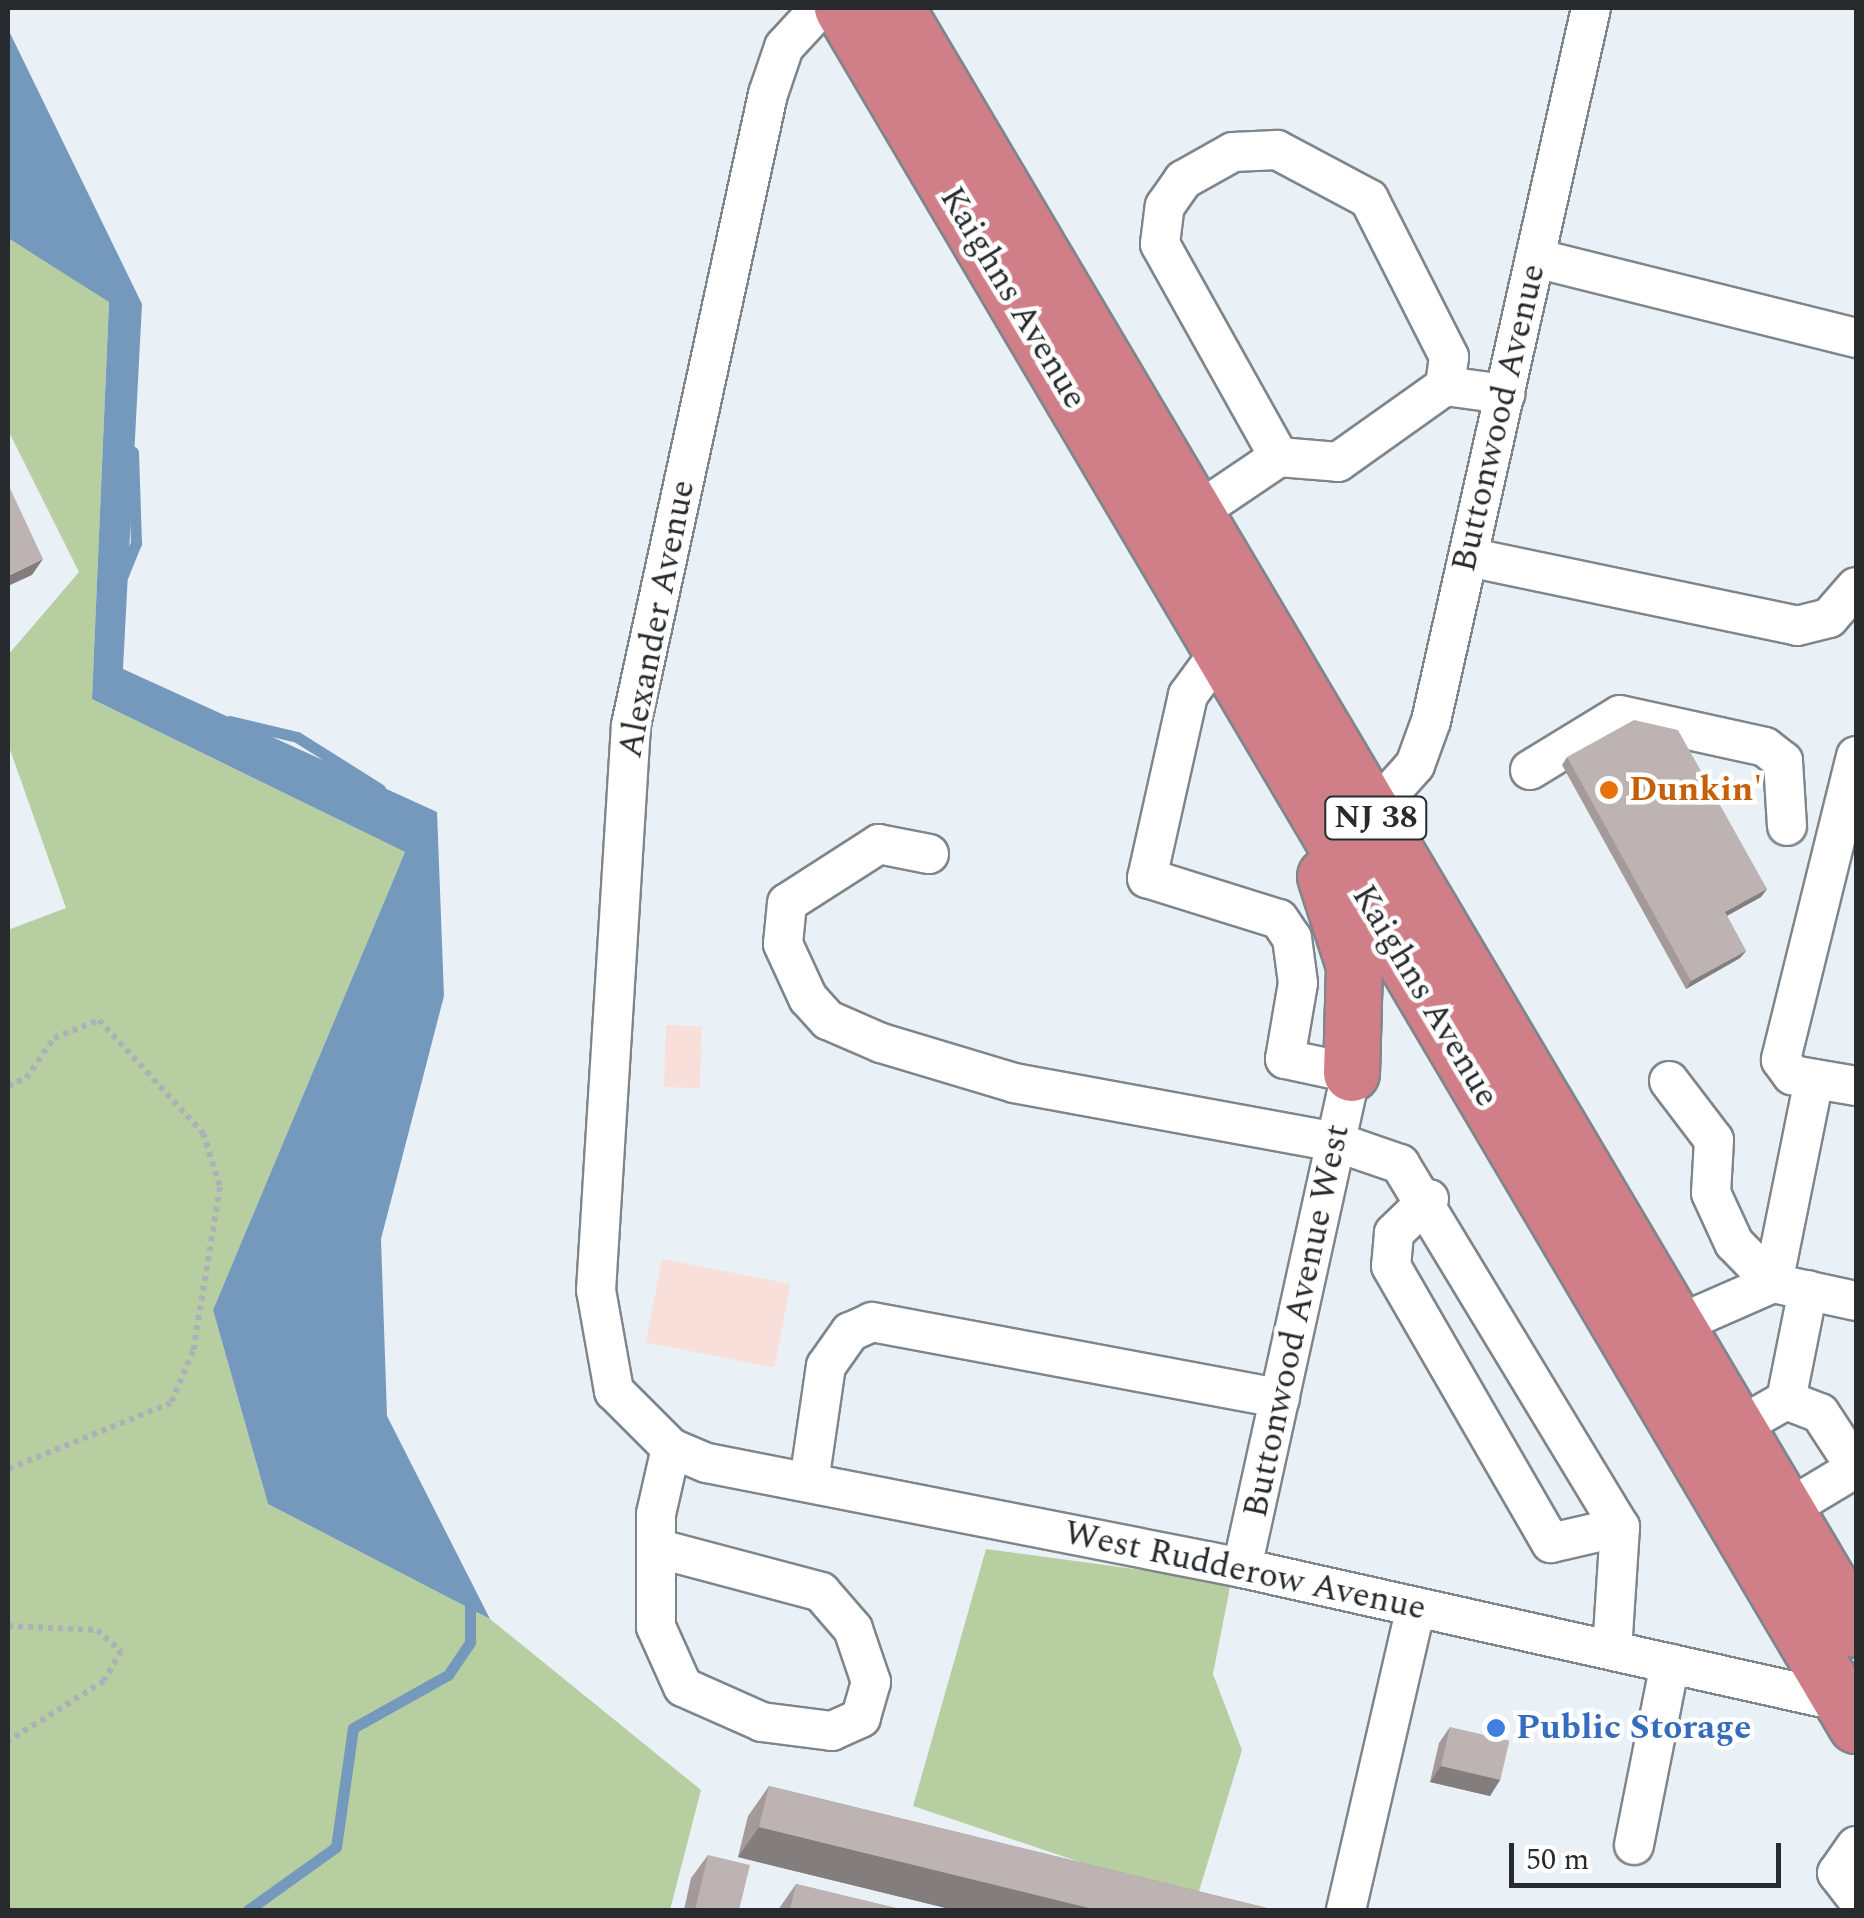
<!DOCTYPE html>
<style>
body{margin:0}
#map{position:relative;width:1864px;height:1918px;overflow:hidden;background:#e9f1f7;font-family:Spectral,serif}
div>[style]{position:absolute}
[style*='--x']{left:calc(var(--x)*1px);top:calc(var(--y)*1px);width:calc(var(--w)*1px);rotate:calc(var(--a)*1deg)}
.industrial>*{inset:0;background:#f9dfda;transform-origin:0 0}
.green>*{inset:0;background:#b7cea1}
.water>*{inset:0;background:#7598bd}
.stream>*{height:11px;margin:-5.5px;padding:0 5.5px;transform-origin:5.5px;border-radius:5.5px;background:#7598bd}
.path>*{height:6px;margin-top:-3px;transform-origin:0;background:repeating-linear-gradient(90deg,#abb1b6 0 5px,transparent 0 10px)}
.roads{filter:drop-shadow(2px 0 #7f868b) drop-shadow(-2px 0 #7f868b) drop-shadow(0 2px #7f868b) drop-shadow(0 -2px #7f868b)}
.minor>*{height:38px;margin:-19px;padding:0 19px;transform-origin:19px;border-radius:19px;background:#fff}
.highway>*{height:55px;margin:-27.5px;padding:0 27.5px;transform-origin:27.5px;border-radius:27.5px;background:#d07f89}
.wall>*{inset:0;background:#a39a99}
.shaded-wall>*{inset:0;background:#847d7d}
.building>*{inset:0;background:#bdb3b2;transform-origin:0 0}
.dots>*{width:28px;height:28px;translate:-50% -50%;box-sizing:border-box;border:5px solid #fff;border-radius:50%}
span{translate:-50% -50%;white-space:nowrap;text-align:center;line-height:1.15;-webkit-text-stroke:9px #fff;paint-order:stroke}
.shield-label span{padding:2px 8px;background:#fff;border:2px solid;border-radius:8px;-webkit-text-stroke-width:0}
.shield-label{font-size:32px;color:#282b2d;font-weight:700}
.street-label{font-size:35px;color:#282b2d}
.food-label{font-size:35px;color:#c56008;font-weight:700}
.left{translate:0 -50%;text-align:left}
.shop-label{font-size:35px;color:#366cbe;font-weight:700}
.frame{position:absolute;inset:0;border:10px solid #282b2d;pointer-events:none}
.scale{position:absolute;left:1509px;top:1843px;width:272px;height:45px;box-sizing:border-box;border:5px solid #282b2d;border-top:0;padding-left:12px;font-size:30px;line-height:35px;white-space:nowrap;color:#282b2d;-webkit-text-stroke:8px #fff;paint-order:stroke}
</style>
<div id="map">
<div class="industrial">
<i style="left:666px;top:1025px;width:36px;height:62px;rotate:2deg"></i>
<i style="left:662px;top:1259px;width:131px;height:85px;rotate:11deg"></i>
</div>
<div class="green">
<i style="clip-path:polygon(8px 238px,109px 301px,92px 699px,405px 852px,213px 1310px,268px 1504px,490px 1619px,701px 1790px,670px 1910px,8px 1910px,8px 930px,66px 908px,8px 744px,8px 655px,79px 572px,8px 430px)"></i>
<i style="clip-path:polygon(986px 1549px,1231px 1582px,1213px 1674px,1242px 1750px,1196px 1901px,913px 1806px)"></i>
</div>
<div class="water">
<i style="clip-path:polygon(8px 29px,142px 304px,123px 669px,437px 812px,444px 996px,381px 1239px,387px 1416px,490px 1619px,268px 1504px,213px 1310px,405px 852px,92px 699px,109px 302px,8px 238px)"></i>
</div>
<div class="stream">
<i style="--x:121;--y:580;--w:40;--a:-68"></i>
<i style="--x:136;--y:543;--w:91;--a:-91.9"></i>
<i style="--x:230;--y:721;--w:69;--a:13.4"></i>
<i style="--x:297;--y:737;--w:98;--a:32.1"></i>
<i style="--x:248;--y:1910;--w:108;--a:-35.6"></i>
<i style="--x:336;--y:1847;--w:120;--a:-81.9"></i>
<i style="--x:353;--y:1728;--w:109;--a:-29.2"></i>
<i style="--x:448;--y:1675;--w:40;--a:-56"></i>
<i style="--x:470;--y:1642;--w:43;--a:-90"></i>
</div>
<div class="path">
<i style="--x:8;--y:1086;--w:20;--a:-24"></i>
<i style="--x:26;--y:1078;--w:49;--a:-55"></i>
<i style="--x:54;--y:1038;--w:48;--a:-21.8"></i>
<i style="--x:99;--y:1020;--w:154;--a:47.4"></i>
<i style="--x:203;--y:1133;--w:57;--a:72.5"></i>
<i style="--x:220;--y:1187;--w:166;--a:99.3"></i>
<i style="--x:193;--y:1351;--w:56;--a:112.9"></i>
<i style="--x:171;--y:1403;--w:176;--a:158"></i>
<i style="--x:8;--y:1626;--w:89;--a:2.6"></i>
<i style="--x:97;--y:1630;--w:32;--a:41"></i>
<i style="--x:121;--y:1651;--w:34;--a:120"></i>
<i style="--x:104;--y:1681;--w:113;--a:148"></i>
</div>
<div class="roads">
<div class="minor">
<i style="--x:820;--y:8;--w:53;--a:132.7"></i>
<i style="--x:784;--y:47;--w:50;--a:108.8"></i>
<i style="--x:768;--y:94;--w:646;--a:102.25"></i>
<i style="--x:631;--y:725;--w:566;--a:93.54"></i>
<i style="--x:596;--y:1290;--w:103;--a:79.9"></i>
<i style="--x:614;--y:1391;--w:81;--a:45"></i>
<i style="--x:671;--y:1448;--w:39;--a:23"></i>
<i style="--x:707;--y:1463;--w:545;--a:11.1"></i>
<i style="--x:1242;--y:1568;--w:628;--a:12.6"></i>
<i style="--x:1535;--y:258;--w:331;--a:14"></i>
<i style="--x:1279;--y:457;--w:244;--a:-119.2"></i>
<i style="--x:1160;--y:244;--w:38;--a:-83"></i>
<i style="--x:1165;--y:206;--w:32;--a:-55"></i>
<i style="--x:1183;--y:180;--w:57;--a:-29.2"></i>
<i style="--x:1233;--y:152;--w:44;--a:-2.6"></i>
<i style="--x:1277;--y:150;--w:104;--a:28"></i>
<i style="--x:1369;--y:199;--w:177;--a:63.1"></i>
<i style="--x:1449;--y:357;--w:29;--a:98"></i>
<i style="--x:1196;--y:513;--w:100;--a:-34"></i>
<i style="--x:1279;--y:457;--w:59;--a:4.8"></i>
<i style="--x:1338;--y:462;--w:131;--a:-35.4"></i>
<i style="--x:1445;--y:386;--w:61;--a:7.6"></i>
<i style="--x:1468;--y:557;--w:336;--a:11.8"></i>
<i style="--x:1797;--y:626;--w:33;--a:-14"></i>
<i style="--x:1829;--y:618;--w:41;--a:-48.9"></i>
<i style="--x:1221;--y:650;--w:56;--a:126.3"></i>
<i style="--x:1188;--y:695;--w:188;--a:102.6"></i>
<i style="--x:1147;--y:878;--w:138;--a:17.3"></i>
<i style="--x:1279;--y:919;--w:23;--a:56"></i>
<i style="--x:1292;--y:938;--w:45;--a:82.4"></i>
<i style="--x:1298;--y:983;--w:77;--a:99.7"></i>
<i style="--x:1285;--y:1059;--w:67;--a:12"></i>
<i style="--x:1351;--y:1073;--w:507;--a:102.42"></i>
<i style="--x:1856;--y:756;--w:313;--a:103.9"></i>
<i style="--x:1781;--y:1060;--w:19;--a:54"></i>
<i style="--x:1792;--y:1075;--w:65;--a:9.8"></i>
<i style="--x:1530;--y:770;--w:105;--a:-31.4"></i>
<i style="--x:1620;--y:715;--w:148;--a:12.4"></i>
<i style="--x:1765;--y:747;--w:23;--a:38"></i>
<i style="--x:1783;--y:761;--w:65;--a:86.5"></i>
<i style="--x:1373;--y:812;--w:63;--a:-48.2"></i>
<i style="--x:1415;--y:765;--w:47;--a:-70"></i>
<i style="--x:1431;--y:721;--w:731;--a:-77.35"></i>
<i style="--x:929;--y:854;--w:51;--a:-168.7"></i>
<i style="--x:879;--y:844;--w:109;--a:147.3"></i>
<i style="--x:787;--y:903;--w:41;--a:95.6"></i>
<i style="--x:783;--y:944;--w:60;--a:65.2"></i>
<i style="--x:808;--y:998;--w:30;--a:48"></i>
<i style="--x:828;--y:1020;--w:58;--a:23.5"></i>
<i style="--x:881;--y:1043;--w:139;--a:16.7"></i>
<i style="--x:1014;--y:1083;--w:327;--a:10.4"></i>
<i style="--x:1336;--y:1142;--w:68;--a:19"></i>
<i style="--x:1400;--y:1164;--w:424;--a:58.8"></i>
<i style="--x:1620;--y:1527;--w:123;--a:93.7"></i>
<i style="--x:1669;--y:1081;--w:74;--a:52.7"></i>
<i style="--x:1714;--y:1140;--w:53;--a:93.2"></i>
<i style="--x:1711;--y:1193;--w:55;--a:65.3"></i>
<i style="--x:1734;--y:1243;--w:56;--a:45.7"></i>
<i style="--x:1773;--y:1283;--w:85;--a:12.2"></i>
<i style="--x:1429;--y:1199;--w:49;--a:135.8"></i>
<i style="--x:1394;--y:1233;--w:33;--a:95"></i>
<i style="--x:1391;--y:1266;--w:320;--a:60"></i>
<i style="--x:1551;--y:1543;--w:71;--a:-13.1"></i>
<i style="--x:1677;--y:1325;--w:105;--a:-23.6"></i>
<i style="--x:1773;--y:1283;--w:208;--a:-78.6"></i>
<i style="--x:1786;--y:1400;--w:36;--a:21"></i>
<i style="--x:1820;--y:1413;--w:66;--a:56.8"></i>
<i style="--x:1856;--y:1468;--w:82;--a:149"></i>
<i style="--x:1737;--y:1428;--w:56;--a:-29.7"></i>
<i style="--x:1786;--y:1400;--w:112;--a:-78.7"></i>
<i style="--x:809;--y:1482;--w:117;--a:-81.7"></i>
<i style="--x:826;--y:1366;--w:42;--a:-54.8"></i>
<i style="--x:850;--y:1332;--w:24;--a:-24"></i>
<i style="--x:872;--y:1322;--w:415;--a:10.6"></i>
<i style="--x:656;--y:1548;--w:171;--a:14.9"></i>
<i style="--x:821;--y:1592;--w:49;--a:49.1"></i>
<i style="--x:853;--y:1629;--w:56;--a:71.2"></i>
<i style="--x:871;--y:1682;--w:37;--a:106"></i>
<i style="--x:861;--y:1718;--w:32;--a:156"></i>
<i style="--x:832;--y:1731;--w:71;--a:-172.7"></i>
<i style="--x:762;--y:1722;--w:86;--a:-156.1"></i>
<i style="--x:683;--y:1687;--w:66;--a:-114.2"></i>
<i style="--x:656;--y:1627;--w:113;--a:-90"></i>
<i style="--x:656;--y:1514;--w:68;--a:-77.2"></i>
<i style="--x:1634;--y:1845;--w:185;--a:-78.8"></i>
<i style="--x:1856;--y:1846;--w:33;--a:125"></i>
<i style="--x:1837;--y:1873;--w:31;--a:52"></i>
<i style="--x:1346;--y:1910;--w:311;--a:-77"></i>
</div>
<div class="highway">
<i style="--x:842;--y:8;--w:1994;--a:59.44"></i>
<i style="--x:896;--y:8;--w:1884;--a:59.36"></i>
<i style="--x:1325;--y:876;--w:95;--a:72.1"></i>
<i style="--x:1354;--y:966;--w:107;--a:91.6"></i>
</div>
</div>
<div class="wall">
<i style="clip-path:polygon(1567px 757px,1767px 889px,1761px 897px,1727px 916px,1746px 951px,1740px 958px,1686px 989px,1562px 765px)"></i>
<i style="clip-path:polygon(1450px 1727px,1500px 1780px,1490px 1796px,1430px 1782px,1439px 1743px)"></i>
<i style="clip-path:polygon(769px 1786px,1275px 1910px,954px 1910px,738px 1857px,748px 1816px)"></i>
<i style="clip-path:polygon(708px 1855px,739px 1910px,684px 1910px,691px 1878px)"></i>
<i style="clip-path:polygon(796px 1884px,904px 1910px,778px 1910px)"></i>
</div>
<div class="shaded-wall">
<i style="clip-path:polygon(43px 559px,32px 575px,8px 586px,8px 576px)"></i>
<i style="clip-path:polygon(1767px 889px,1761px 897px,1719px 920px,1725px 912px)"></i>
<i style="clip-path:polygon(1746px 951px,1740px 958px,1686px 989px,1691px 981px)"></i>
<i style="clip-path:polygon(1441px 1766px,1500px 1780px,1490px 1796px,1430px 1782px)"></i>
<i style="clip-path:polygon(759px 1827px,1097px 1910px,954px 1910px,738px 1857px)"></i>
</div>
<div class="building">
<i style="clip-path:polygon(8px 484px,43px 559px,8px 576px)"></i>
<i style="clip-path:polygon(1634px 720px,1678px 730px,1767px 889px,1725px 912px,1746px 951px,1691px 981px,1567px 757px)"></i>
<i style="left:1450px;top:1727px;width:61px;height:40px;rotate:13deg"></i>
<i style="clip-path:polygon(769px 1786px,1275px 1910px,1097px 1910px,759px 1827px)"></i>
<i style="clip-path:polygon(708px 1855px,750px 1865px,739px 1910px,695px 1910px)"></i>
<i style="clip-path:polygon(796px 1884px,904px 1910px,790px 1910px)"></i>
</div>
<div class="dots">
<i style="left:1609px;top:790px;background:#e8710a"></i>
<i style="left:1496px;top:1728px;background:#3f7fe0"></i>
</div>
<div class="shield-label">
<span style="left:1376px;top:818px">NJ 38</span>
</div>
<div class="street-label">
<span style="left:1013px;top:298px;rotate:59deg">Kaighns Avenue</span>
<span style="left:1499px;top:418px;rotate:-77deg">Buttonwood Avenue</span>
<span style="left:657px;top:619px;rotate:-79deg">Alexander Avenue</span>
<span style="left:1425px;top:996px;rotate:59deg">Kaighns Avenue</span>
<span style="left:1297px;top:1321px;rotate:-78deg">Buttonwood Avenue West</span>
<span style="left:1245px;top:1571px;rotate:12deg">West Rudderow Avenue</span>
</div>
<div class="food-label">
<span class="left" style="left:1629px;top:790px">Dunkin'</span>
</div>
<div class="shop-label">
<span class="left" style="left:1516px;top:1728px">Public Storage</span>
</div>
<div class="frame"></div>
<div class="scale">50 m</div>
</div>
